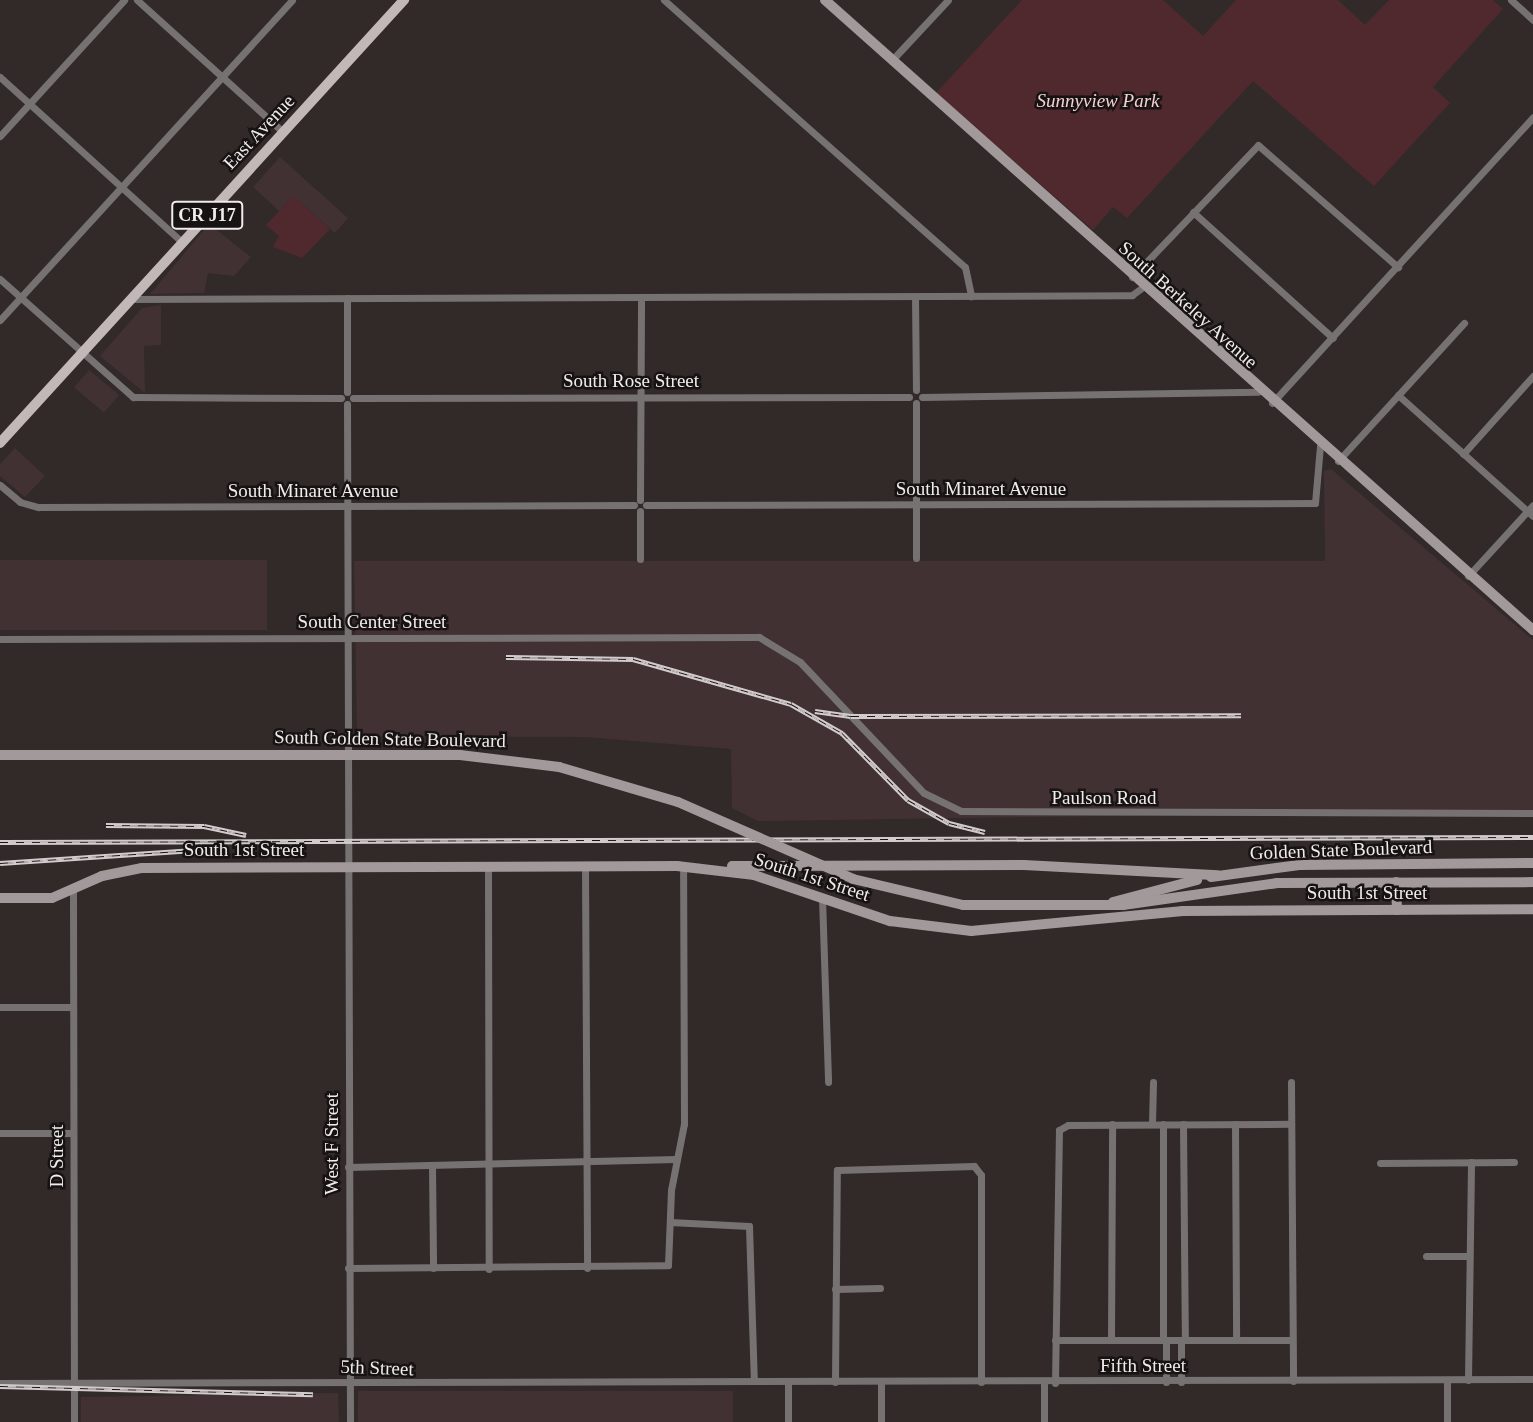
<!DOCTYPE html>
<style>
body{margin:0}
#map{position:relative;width:1533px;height:1422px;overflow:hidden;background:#322929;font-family:Georgia,serif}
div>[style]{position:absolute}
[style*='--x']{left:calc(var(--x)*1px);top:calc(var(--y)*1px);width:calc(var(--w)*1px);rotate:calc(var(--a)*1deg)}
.built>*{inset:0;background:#423133;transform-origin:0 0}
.green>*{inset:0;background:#50292e}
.street>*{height:7px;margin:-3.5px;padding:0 3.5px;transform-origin:3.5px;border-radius:3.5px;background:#777272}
.secondary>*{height:10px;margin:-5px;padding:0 5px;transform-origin:5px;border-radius:5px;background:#a1999a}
.primary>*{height:10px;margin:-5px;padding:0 5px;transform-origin:5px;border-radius:5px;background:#c2b8b8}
.rail>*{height:5px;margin-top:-2.5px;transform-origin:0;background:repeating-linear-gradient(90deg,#171313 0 8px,#d3cccd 0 16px);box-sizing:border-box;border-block:2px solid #d3cccd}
.secondary-bridge>*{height:10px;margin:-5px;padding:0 5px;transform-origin:5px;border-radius:5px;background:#a1999a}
span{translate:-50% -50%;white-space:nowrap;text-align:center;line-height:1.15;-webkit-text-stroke:5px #171313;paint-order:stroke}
.shield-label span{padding:2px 5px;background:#171313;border:2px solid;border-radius:5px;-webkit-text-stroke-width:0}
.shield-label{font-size:18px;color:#f2ebec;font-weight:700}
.park-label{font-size:19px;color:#f5cfd2;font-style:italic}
.street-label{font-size:19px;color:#f2ebec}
</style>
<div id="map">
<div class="built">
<i style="clip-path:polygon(280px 157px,348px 218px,335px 233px,293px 196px,279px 211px,253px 187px)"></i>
<i style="clip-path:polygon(209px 224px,251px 257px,234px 276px,208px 273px,204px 293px,150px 294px)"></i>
<i style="clip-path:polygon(161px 305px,161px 345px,144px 346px,145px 393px,100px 356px,142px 308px)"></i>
<i style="left:89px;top:370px;width:39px;height:23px;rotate:40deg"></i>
<i style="clip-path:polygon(15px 448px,45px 476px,25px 497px,0 476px,0 464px)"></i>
<i style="clip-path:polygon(1331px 469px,1533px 640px,1533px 810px,758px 821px,732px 808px,731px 749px,586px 737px,357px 736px,354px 561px,1325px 561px,1324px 471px)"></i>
<i style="left:267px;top:560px;width:70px;height:267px;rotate:90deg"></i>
<i style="left:733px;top:1391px;width:31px;height:375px;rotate:90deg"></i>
<i style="clip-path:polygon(338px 1393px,339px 1422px,81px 1422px,81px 1397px)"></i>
</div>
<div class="green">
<i style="clip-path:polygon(1022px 0,1163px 0,1203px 36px,1236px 0,1338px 0,1365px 25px,1389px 0,1493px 0,1503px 9px,1433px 87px,1450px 103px,1374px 186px,1253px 81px,1127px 218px,1113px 207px,1093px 230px,936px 93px)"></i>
<i style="clip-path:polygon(293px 196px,330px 229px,302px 258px,273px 247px,279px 236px,266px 225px)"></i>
</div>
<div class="street">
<i style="--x:137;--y:0;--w:197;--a:42.1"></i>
<i style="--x:664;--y:0;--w:402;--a:41.6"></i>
<i style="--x:965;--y:267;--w:30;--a:78"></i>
<i style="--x:1511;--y:0;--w:30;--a:42"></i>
<i style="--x:892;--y:60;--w:82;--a:-47"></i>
<i style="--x:0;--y:77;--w:246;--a:42.2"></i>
<i style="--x:0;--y:136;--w:184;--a:-47.6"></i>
<i style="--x:1193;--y:212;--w:188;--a:42"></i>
<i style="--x:1132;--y:277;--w:182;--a:-46.3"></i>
<i style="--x:1258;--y:145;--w:186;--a:41.1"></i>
<i style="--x:0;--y:279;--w:178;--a:41.6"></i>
<i style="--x:133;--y:397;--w:208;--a:0.3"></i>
<i style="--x:915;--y:296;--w:94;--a:89.4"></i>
<i style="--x:635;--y:297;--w:497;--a:-0.2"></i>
<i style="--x:1132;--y:295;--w:14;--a:-36"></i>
<i style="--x:131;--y:299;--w:514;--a:-0.22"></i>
<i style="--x:0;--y:320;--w:433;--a:-47.6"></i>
<i style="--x:347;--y:392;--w:94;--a:-90"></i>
<i style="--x:1398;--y:395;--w:181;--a:41.9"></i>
<i style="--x:922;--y:397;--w:336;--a:-0.9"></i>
<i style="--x:353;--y:398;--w:556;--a:-0.1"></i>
<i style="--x:916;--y:403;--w:155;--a:90"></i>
<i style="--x:1272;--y:403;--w:387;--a:-47.6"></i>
<i style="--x:347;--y:404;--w:1018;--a:89.83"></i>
<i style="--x:1463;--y:454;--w:105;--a:-48.1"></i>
<i style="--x:1338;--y:461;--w:187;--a:-47.6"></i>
<i style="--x:0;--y:485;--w:26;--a:40"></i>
<i style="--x:20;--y:502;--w:19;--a:16"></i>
<i style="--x:38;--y:507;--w:596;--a:-0.19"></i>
<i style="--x:640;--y:500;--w:198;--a:-89.7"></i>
<i style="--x:646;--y:505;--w:669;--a:-0.17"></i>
<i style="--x:1315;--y:503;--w:57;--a:-85"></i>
<i style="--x:640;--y:559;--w:48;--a:-90"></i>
<i style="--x:1468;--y:576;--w:96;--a:-47.5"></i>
<i style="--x:0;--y:639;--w:759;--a:-0.15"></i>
<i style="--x:759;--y:637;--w:48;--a:31.4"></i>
<i style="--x:800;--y:662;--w:180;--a:46.6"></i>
<i style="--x:924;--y:793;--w:41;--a:25.9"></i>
<i style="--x:961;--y:811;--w:572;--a:0.2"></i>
<i style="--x:585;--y:866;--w:402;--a:89.7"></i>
<i style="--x:488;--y:867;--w:402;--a:89.9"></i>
<i style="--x:73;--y:890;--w:532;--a:89.89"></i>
<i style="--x:822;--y:898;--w:184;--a:88.1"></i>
<i style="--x:0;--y:1007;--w:71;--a:0"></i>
<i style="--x:1291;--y:1082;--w:299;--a:89.6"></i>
<i style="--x:1152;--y:1124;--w:42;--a:-88.6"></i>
<i style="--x:1183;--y:1124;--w:216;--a:89.5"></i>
<i style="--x:1235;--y:1124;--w:216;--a:89.7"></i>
<i style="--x:0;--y:1133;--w:73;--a:0"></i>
<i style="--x:1380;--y:1163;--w:134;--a:-0.4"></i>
<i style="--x:432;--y:1165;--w:103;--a:89.4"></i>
<i style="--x:348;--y:1167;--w:329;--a:-1.4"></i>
<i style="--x:670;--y:1222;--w:79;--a:2.9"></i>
<i style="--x:749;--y:1226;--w:155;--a:88.2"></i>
<i style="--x:1426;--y:1256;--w:43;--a:0"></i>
<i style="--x:348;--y:1268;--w:320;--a:-0.5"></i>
<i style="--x:668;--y:1265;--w:75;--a:-87.7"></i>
<i style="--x:671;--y:1190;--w:67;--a:-78.9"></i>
<i style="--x:684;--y:1124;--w:258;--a:-90.2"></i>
<i style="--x:835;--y:1289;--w:45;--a:-1.3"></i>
<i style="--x:1055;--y:1340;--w:237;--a:0"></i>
<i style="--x:1111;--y:1340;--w:216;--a:-89.7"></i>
<i style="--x:1163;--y:1340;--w:216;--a:-90"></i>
<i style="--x:1181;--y:1340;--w:42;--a:90"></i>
<i style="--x:1447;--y:1380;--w:42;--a:90"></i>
<i style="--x:1468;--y:1380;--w:218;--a:-89.2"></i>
<i style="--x:788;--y:1382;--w:40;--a:90"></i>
<i style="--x:835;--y:1382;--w:212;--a:-89.5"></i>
<i style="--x:837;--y:1170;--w:137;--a:-1.7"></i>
<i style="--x:974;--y:1166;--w:11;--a:52"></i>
<i style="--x:981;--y:1175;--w:207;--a:90"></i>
<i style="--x:881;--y:1382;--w:40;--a:90"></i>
<i style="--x:1166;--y:1382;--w:42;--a:-90"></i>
<i style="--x:0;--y:1383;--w:1533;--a:-0.15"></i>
<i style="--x:1044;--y:1383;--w:39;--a:90"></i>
<i style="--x:1055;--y:1383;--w:253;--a:-89.1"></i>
<i style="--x:1059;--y:1130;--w:10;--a:-29"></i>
<i style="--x:1068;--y:1125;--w:223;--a:-0.3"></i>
</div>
<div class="secondary">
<i style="--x:825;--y:0;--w:948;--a:41.66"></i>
<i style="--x:0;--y:755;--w:460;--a:0"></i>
<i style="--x:460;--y:755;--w:100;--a:6.9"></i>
<i style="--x:732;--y:866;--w:292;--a:-0.2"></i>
<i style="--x:1024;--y:865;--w:194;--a:3"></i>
<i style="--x:1211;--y:877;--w:89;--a:-7.8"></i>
<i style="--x:1299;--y:865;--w:234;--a:-0.5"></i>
<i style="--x:1396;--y:882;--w:28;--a:88"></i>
<i style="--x:0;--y:898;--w:52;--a:0"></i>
<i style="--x:52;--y:898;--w:55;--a:-23.7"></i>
<i style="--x:102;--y:876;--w:41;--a:-11.3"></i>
<i style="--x:142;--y:868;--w:535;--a:-0.21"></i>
<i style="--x:677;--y:866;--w:78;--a:6.7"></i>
<i style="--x:754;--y:875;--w:144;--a:18.7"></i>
<i style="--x:890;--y:921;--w:82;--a:7"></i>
<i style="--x:971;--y:931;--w:213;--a:-5.4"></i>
<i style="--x:1183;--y:911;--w:350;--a:-0.3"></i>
<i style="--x:1113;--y:902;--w:87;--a:-14.7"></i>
<i style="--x:963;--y:905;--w:160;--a:0"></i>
<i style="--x:1123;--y:905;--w:156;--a:-8.1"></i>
<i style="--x:1277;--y:883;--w:256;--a:-0.2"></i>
</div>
<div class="primary">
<i style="--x:0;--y:443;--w:600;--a:-47.64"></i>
</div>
<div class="rail">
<i style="--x:506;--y:657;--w:127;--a:0.9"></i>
<i style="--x:633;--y:659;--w:164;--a:15.9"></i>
<i style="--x:791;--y:704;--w:59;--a:29.6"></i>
<i style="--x:842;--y:733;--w:94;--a:45.4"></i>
<i style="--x:908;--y:800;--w:47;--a:29.3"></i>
<i style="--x:949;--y:823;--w:37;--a:14"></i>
<i style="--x:815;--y:711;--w:36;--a:8"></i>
<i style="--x:851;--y:716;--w:390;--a:-0.1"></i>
<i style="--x:106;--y:825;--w:98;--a:0.6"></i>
<i style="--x:204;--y:826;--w:43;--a:12.1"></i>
<i style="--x:0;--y:842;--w:1533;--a:-0.19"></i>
<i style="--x:0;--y:863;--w:195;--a:-3.8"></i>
<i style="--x:0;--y:1386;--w:313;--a:1.5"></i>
</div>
<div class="secondary-bridge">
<i style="--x:559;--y:767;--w:124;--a:16.4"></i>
<i style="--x:678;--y:802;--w:191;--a:23.7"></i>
<i style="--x:853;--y:879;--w:113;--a:13.3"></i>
</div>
<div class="shield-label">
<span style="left:207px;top:215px">CR J17</span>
</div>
<div class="park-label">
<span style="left:1098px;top:101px">Sunnyview Park</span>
</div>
<div class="street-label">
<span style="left:259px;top:132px;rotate:-47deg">East Avenue</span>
<span style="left:1188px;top:305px;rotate:42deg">South Berkeley Avenue</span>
<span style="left:631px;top:381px">South Rose Street</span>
<span style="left:981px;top:489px">South Minaret Avenue</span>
<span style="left:313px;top:491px">South Minaret Avenue</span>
<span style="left:372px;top:622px">South Center Street</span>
<span style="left:390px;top:739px;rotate:1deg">South Golden State Boulevard</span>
<span style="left:1104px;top:798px">Paulson Road</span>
<span style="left:244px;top:850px">South 1st Street</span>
<span style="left:1341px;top:850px;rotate:-2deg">Golden State Boulevard</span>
<span style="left:812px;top:877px;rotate:18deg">South 1st Street</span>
<span style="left:1367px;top:893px">South 1st Street</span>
<span style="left:332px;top:1144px;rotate:-90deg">West F Street</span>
<span style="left:57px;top:1156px;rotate:-90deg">D Street</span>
<span style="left:1143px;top:1366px">Fifth Street</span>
<span style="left:377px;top:1368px;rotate:2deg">5th Street</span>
</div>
</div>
